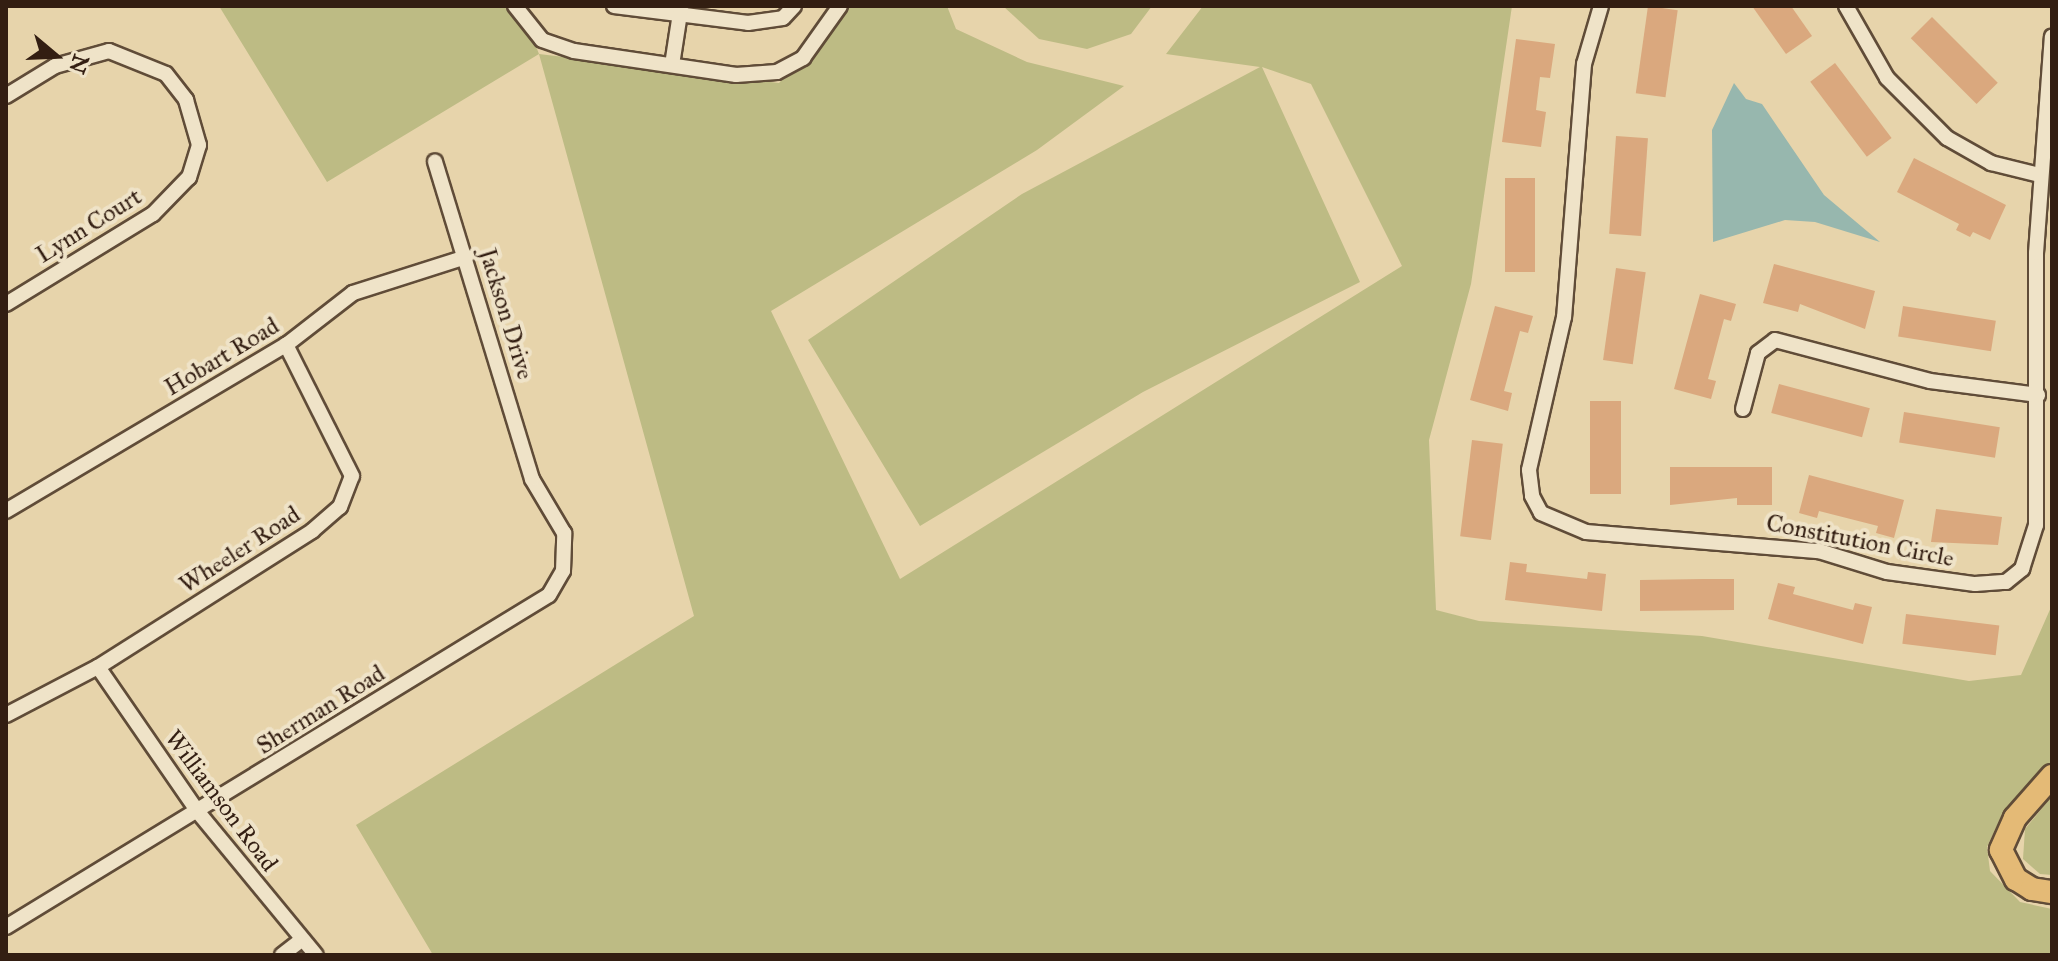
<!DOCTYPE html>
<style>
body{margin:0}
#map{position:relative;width:2058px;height:961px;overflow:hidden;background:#e7d4ab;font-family:"IM FELL Great Primer",serif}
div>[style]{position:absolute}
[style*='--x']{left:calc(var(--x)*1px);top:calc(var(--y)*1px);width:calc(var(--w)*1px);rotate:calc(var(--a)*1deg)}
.green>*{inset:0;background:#bdbb84}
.water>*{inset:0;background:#97b7ae}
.building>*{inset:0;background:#daa87e;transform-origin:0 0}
.roads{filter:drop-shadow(2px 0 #604c38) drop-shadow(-2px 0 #604c38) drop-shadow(0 2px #604c38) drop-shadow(0 -2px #604c38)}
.minor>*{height:14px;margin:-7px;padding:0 7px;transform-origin:7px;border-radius:7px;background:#efe3c8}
.highway>*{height:22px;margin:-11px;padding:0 11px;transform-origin:11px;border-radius:11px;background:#e4ba76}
span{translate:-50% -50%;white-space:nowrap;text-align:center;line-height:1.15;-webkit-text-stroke:8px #efe3c8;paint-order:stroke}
.street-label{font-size:24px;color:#331e12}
.frame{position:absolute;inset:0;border:8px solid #331e12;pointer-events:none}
.north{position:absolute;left:16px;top:16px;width:80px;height:80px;-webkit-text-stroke:6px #efe3c8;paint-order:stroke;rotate:109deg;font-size:22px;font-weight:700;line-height:32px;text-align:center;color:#331e12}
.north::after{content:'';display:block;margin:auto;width:28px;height:36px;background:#331e12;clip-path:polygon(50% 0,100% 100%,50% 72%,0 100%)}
</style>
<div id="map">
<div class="green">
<i style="clip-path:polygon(219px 6px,520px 6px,539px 54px,779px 83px,850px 6px,947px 6px,956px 29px,1027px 62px,1124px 86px,1037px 150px,771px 311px,900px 579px,1402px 266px,1311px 84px,1262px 67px,1360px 282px,1143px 392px,920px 526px,808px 340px,1022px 194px,1260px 67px,1166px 54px,1203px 6px,1512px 6px,1471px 284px,1429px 440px,1436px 610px,1479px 621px,1702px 636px,1969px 681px,2021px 675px,2052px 605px,2052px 761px,2002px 815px,1987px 847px,1990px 871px,2020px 902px,2052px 909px,2052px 955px,433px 955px,356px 825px,694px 616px,539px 54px,327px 182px)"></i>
<i style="clip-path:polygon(1003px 6px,1152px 6px,1131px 34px,1087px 49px,1039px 39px)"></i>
<i style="clip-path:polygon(2052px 796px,2052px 875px,2040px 874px,2023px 859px,2025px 829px)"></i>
</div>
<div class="water">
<i style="clip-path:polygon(1734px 83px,1746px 99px,1762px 104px,1824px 195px,1880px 242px,1815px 222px,1785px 220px,1713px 242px,1712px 130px)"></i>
</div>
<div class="building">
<i style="left:1648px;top:6px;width:30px;height:88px;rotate:8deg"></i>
<i style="clip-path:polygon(1752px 6px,1791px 6px,1812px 36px,1786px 54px)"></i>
<i style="left:1932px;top:17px;width:93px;height:30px;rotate:45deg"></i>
<i style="clip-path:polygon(1516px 39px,1555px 44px,1550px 78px,1540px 77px,1536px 110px,1546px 112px,1541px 147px,1502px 142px)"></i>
<i style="left:1835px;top:63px;width:94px;height:31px;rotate:53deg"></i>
<i style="left:1616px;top:136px;width:32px;height:98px;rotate:4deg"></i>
<i style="clip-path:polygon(1914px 158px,2006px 205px,1990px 240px,1973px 232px,1970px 237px,1956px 230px,1959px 224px,1897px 192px)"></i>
<i style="left:1505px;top:178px;width:30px;height:94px"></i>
<i style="clip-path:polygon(1774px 264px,1875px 291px,1865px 329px,1800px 304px,1798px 312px,1763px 303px)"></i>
<i style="left:1616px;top:268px;width:30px;height:93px;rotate:8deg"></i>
<i style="clip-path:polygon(1700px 294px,1736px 304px,1731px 321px,1724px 319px,1708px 379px,1716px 381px,1711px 399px,1674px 389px)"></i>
<i style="clip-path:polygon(1495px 306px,1533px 316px,1528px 333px,1520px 331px,1504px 391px,1512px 393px,1508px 411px,1470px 400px)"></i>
<i style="left:1903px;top:306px;width:94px;height:31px;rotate:9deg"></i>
<i style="left:1779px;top:384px;width:94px;height:30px;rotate:15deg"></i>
<i style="left:1621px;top:401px;width:93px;height:31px;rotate:90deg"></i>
<i style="left:1904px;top:412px;width:97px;height:31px;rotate:9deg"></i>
<i style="left:1472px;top:440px;width:31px;height:97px;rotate:7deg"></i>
<i style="clip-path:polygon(1670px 467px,1772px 467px,1772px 505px,1737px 505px,1737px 498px,1670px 505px)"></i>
<i style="clip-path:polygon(1809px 475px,1904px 500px,1894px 538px,1876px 533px,1878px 526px,1819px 511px,1817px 518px,1799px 513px)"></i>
<i style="clip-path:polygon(1936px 509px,2002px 517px,1998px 545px,1931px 542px)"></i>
<i style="clip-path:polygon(1510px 562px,1527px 564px,1526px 572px,1587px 579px,1588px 572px,1606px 574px,1602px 611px,1505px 600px)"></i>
<i style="clip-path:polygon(1703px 579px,1734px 579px,1734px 610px,1640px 611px,1640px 580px)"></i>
<i style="clip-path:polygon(1778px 583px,1795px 587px,1793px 594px,1853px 610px,1855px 603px,1872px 607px,1863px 644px,1768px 619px)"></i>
<i style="left:1906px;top:614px;width:94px;height:30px;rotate:7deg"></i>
</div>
<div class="roads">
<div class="minor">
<i style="--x:515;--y:6;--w:43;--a:51.5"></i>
<i style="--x:542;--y:40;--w:34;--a:19"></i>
<i style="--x:574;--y:51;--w:164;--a:8.4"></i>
<i style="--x:736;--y:75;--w:41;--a:-4.2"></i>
<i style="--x:777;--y:72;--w:30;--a:-28"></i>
<i style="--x:803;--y:58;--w:64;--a:-54.6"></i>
<i style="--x:614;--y:6;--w:135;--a:7.2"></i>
<i style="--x:748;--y:23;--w:35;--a:-8"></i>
<i style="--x:783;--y:18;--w:16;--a:-47"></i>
<i style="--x:1601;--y:6;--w:60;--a:106.3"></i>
<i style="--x:1584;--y:64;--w:254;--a:94.5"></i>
<i style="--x:1564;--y:317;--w:157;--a:102.9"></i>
<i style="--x:1529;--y:470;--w:26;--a:83"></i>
<i style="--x:1532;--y:496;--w:19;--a:62"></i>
<i style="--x:1541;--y:513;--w:49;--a:22.9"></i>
<i style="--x:1586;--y:532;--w:234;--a:4.7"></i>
<i style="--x:1819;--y:551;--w:71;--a:17.2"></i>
<i style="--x:1887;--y:572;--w:89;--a:7.8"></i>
<i style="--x:1975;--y:584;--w:31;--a:-4"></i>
<i style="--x:2006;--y:582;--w:21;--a:-39"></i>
<i style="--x:2022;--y:569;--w:46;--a:-72.3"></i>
<i style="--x:2036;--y:525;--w:272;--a:-90"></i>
<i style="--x:2036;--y:253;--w:217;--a:-85.8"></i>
<i style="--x:1846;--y:6;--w:83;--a:60.3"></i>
<i style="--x:1887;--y:78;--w:85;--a:45"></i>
<i style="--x:1947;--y:138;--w:51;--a:29.6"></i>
<i style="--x:1991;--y:163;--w:50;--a:13.8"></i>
<i style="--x:672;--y:65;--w:59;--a:-81.2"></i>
<i style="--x:6;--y:96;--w:57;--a:-31.5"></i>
<i style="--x:55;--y:66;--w:56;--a:-15.5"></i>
<i style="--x:109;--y:51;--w:61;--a:22"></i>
<i style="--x:166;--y:74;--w:33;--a:52"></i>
<i style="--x:186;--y:100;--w:47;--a:73.9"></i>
<i style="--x:199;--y:145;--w:34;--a:107"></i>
<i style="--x:189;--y:177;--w:52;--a:134.2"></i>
<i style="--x:153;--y:214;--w:172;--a:148.5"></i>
<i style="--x:1743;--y:409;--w:58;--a:-75"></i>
<i style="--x:1758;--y:353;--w:21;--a:-37"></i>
<i style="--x:1775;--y:340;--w:160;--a:14.8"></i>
<i style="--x:1930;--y:381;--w:109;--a:7.4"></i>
<i style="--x:6;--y:511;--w:326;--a:-30.7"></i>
<i style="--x:286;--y:345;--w:85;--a:-37.8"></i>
<i style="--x:353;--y:293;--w:119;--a:-17.7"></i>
<i style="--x:98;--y:667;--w:176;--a:55.4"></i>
<i style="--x:198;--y:812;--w:185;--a:50.5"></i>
<i style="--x:6;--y:715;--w:104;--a:-27.6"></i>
<i style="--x:98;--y:667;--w:254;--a:-32.4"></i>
<i style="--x:312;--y:531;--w:37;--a:-41"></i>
<i style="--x:340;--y:507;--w:33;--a:-69"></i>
<i style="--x:352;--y:476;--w:147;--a:-116.7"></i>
<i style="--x:6;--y:927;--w:636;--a:-31.44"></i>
<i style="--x:549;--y:595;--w:28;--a:-60"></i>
<i style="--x:563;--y:571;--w:38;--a:-88"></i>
<i style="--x:564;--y:533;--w:63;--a:-120.7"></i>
<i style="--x:532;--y:479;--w:332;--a:-107"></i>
<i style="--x:282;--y:955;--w:24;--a:-38"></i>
</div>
<div class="highway">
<i style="--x:2052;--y:776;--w:56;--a:131.4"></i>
<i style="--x:2015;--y:818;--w:35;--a:114"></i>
<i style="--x:2001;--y:850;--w:33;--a:63"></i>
<i style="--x:2016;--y:879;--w:19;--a:32"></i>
<i style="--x:2032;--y:889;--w:20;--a:9"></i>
</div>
</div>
<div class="street-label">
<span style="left:89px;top:226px;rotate:-32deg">Lynn Court</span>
<span style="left:506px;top:314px;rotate:73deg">Jackson Drive</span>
<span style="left:222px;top:357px;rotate:-31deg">Hobart Road</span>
<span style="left:1860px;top:541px;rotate:11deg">Constitution Circle</span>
<span style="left:240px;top:550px;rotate:-33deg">Wheeler Road</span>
<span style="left:321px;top:710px;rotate:-32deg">Sherman Road</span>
<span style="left:221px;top:801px;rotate:53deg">Williamson Road</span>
</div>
<div class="frame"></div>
<div class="north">N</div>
</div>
